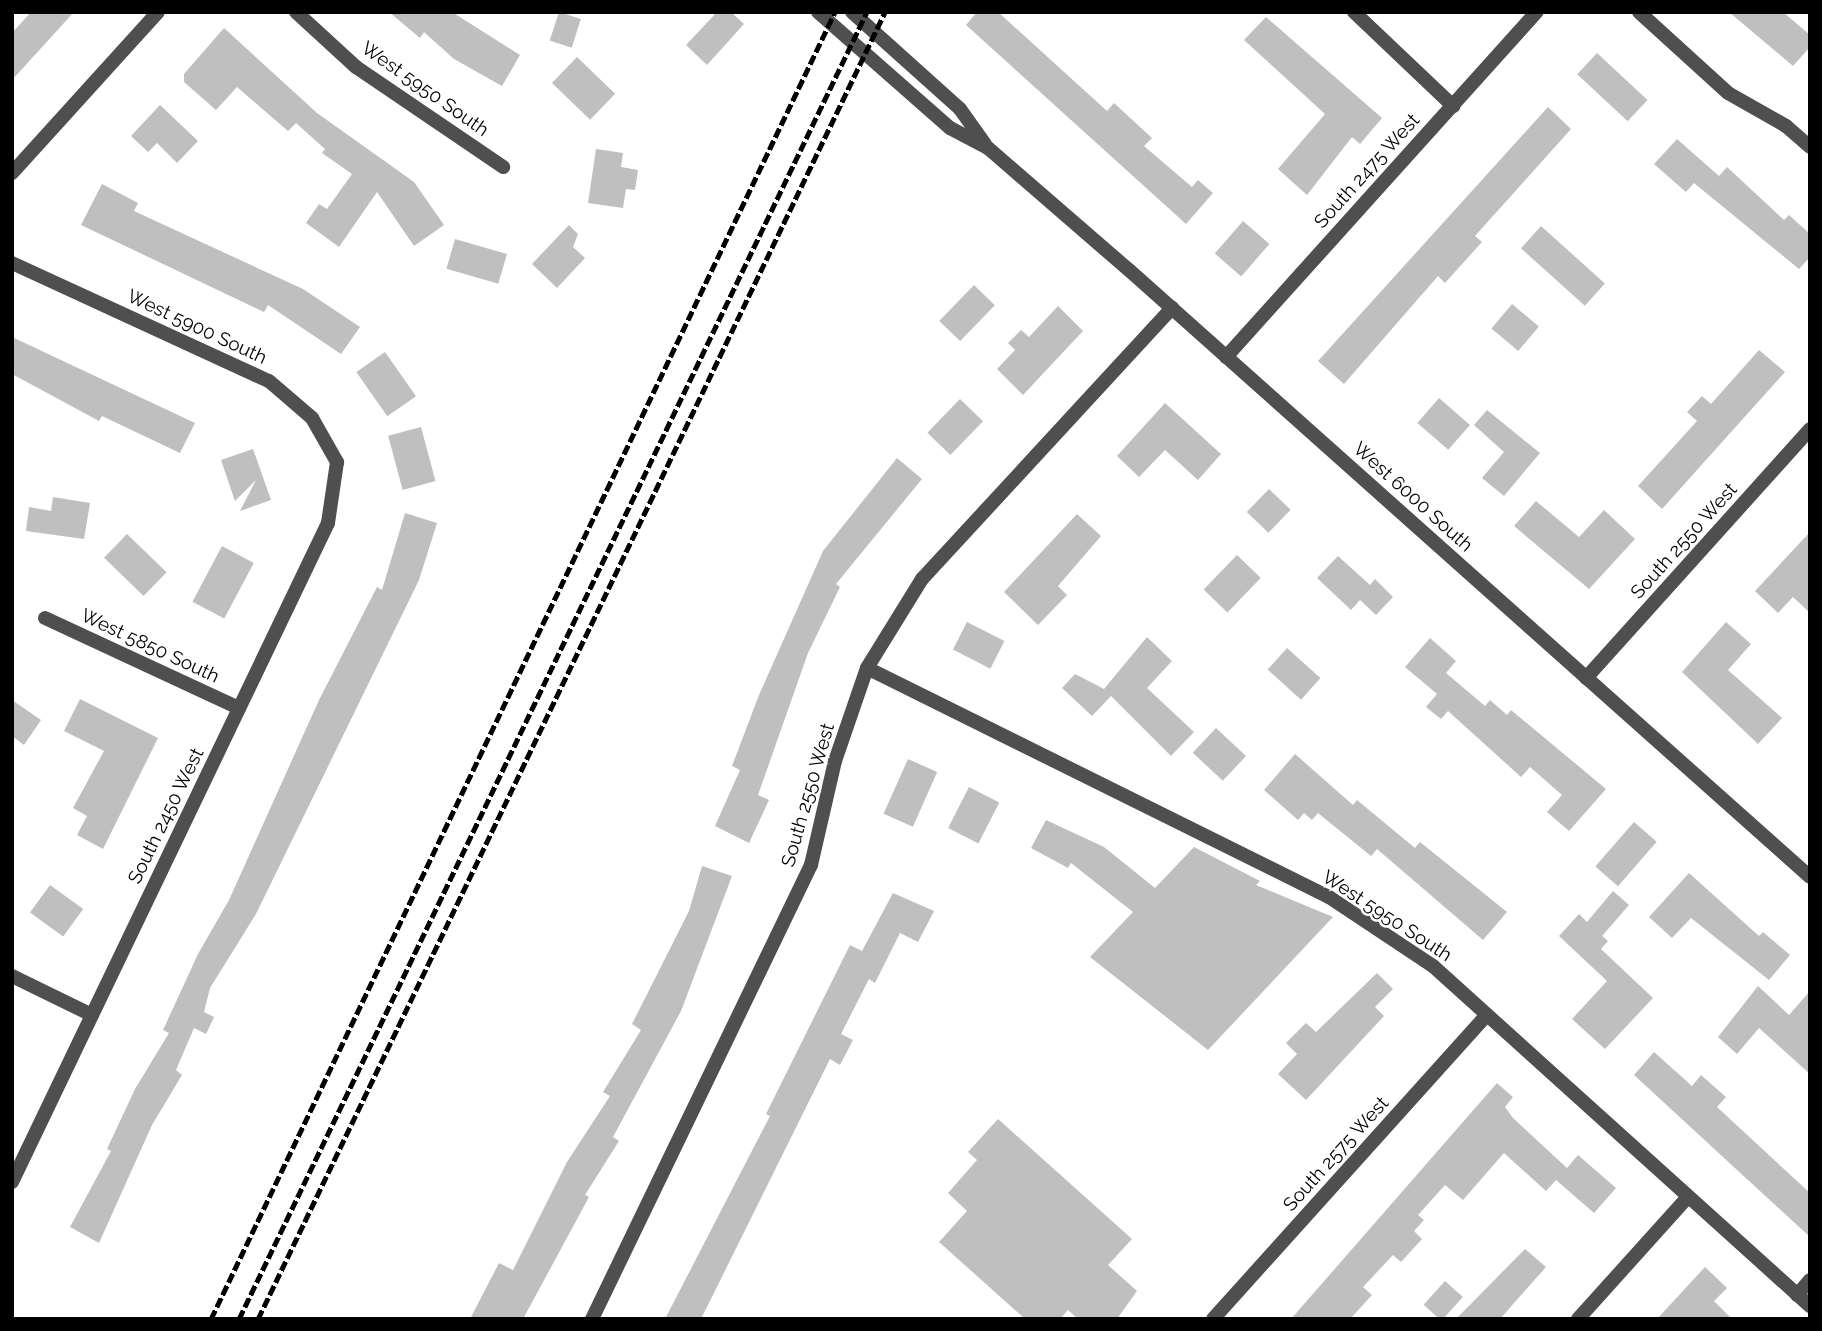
<!DOCTYPE html>
<style>
body{margin:0}
#map{position:relative;width:1822px;height:1331px;overflow:hidden;background:#fff;font-family:Raleway,sans-serif}
div>[style]{position:absolute}
[style*='--x']{left:calc(var(--x)*1px);top:calc(var(--y)*1px);width:calc(var(--w)*1px);rotate:calc(var(--a)*1deg)}
.building>*{inset:0;background:#bfbfbf;transform-origin:0 0}
.minor>*{height:14px;margin:-7px;padding:0 7px;transform-origin:7px;border-radius:7px;background:#4f4f4f}
.tertiary>*{height:14px;margin:-7px;padding:0 7px;transform-origin:7px;border-radius:7px;background:#4f4f4f}
.rail>*{height:5px;margin-top:-2.5px;transform-origin:0;background:repeating-linear-gradient(90deg,#000 0 10px,transparent 0 13.5px)}
span{translate:-50% -50%;white-space:nowrap;text-align:center;line-height:1.15;-webkit-text-stroke:5px #fff;paint-order:stroke}
.street-label{font-size:19px;color:#000}
.frame{position:absolute;inset:0;border:14px solid #000;pointer-events:none}
</style>
<div id="map">
<div class="building">
<i style="clip-path:polygon(31px 12px,74px 12px,12px 80px,12px 33px)"></i>
<i style="clip-path:polygon(389px 12px,452px 12px,520px 55px,502px 86px,454px 59px,424px 32px,420px 38px)"></i>
<i style="left:559px;top:12px;width:23px;height:30px;rotate:18deg"></i>
<i style="clip-path:polygon(717px 12px,731px 12px,744px 24px,707px 65px,686px 45px)"></i>
<i style="clip-path:polygon(977px 12px,998px 12px,1107px 111px,1114px 103px,1152px 138px,1144px 146px,1192px 187px,1198px 180px,1213px 193px,1186px 224px,966px 25px)"></i>
<i style="clip-path:polygon(1729px 12px,1783px 12px,1810px 35px,1810px 47px,1793px 66px)"></i>
<i style="clip-path:polygon(1266px 17px,1382px 118px,1360px 144px,1352px 137px,1307px 195px,1278px 169px,1325px 114px,1244px 40px)"></i>
<i style="clip-path:polygon(224px 28px,317px 113px,414px 182px,444px 225px,414px 246px,377px 192px,339px 247px,306px 223px,319px 204px,327px 209px,352px 174px,322px 153px,325px 149px,296px 123px,288px 131px,237px 87px,216px 110px,184px 82px,184px 74px)"></i>
<i style="left:1597px;top:53px;width:69px;height:29px;rotate:43deg"></i>
<i style="left:577px;top:57px;width:53px;height:36px;rotate:44deg"></i>
<i style="clip-path:polygon(160px 105px,198px 141px,177px 163px,157px 143px,148px 152px,131px 136px)"></i>
<i style="clip-path:polygon(1548px 107px,1571px 129px,1475px 236px,1482px 242px,1445px 283px,1438px 276px,1344px 384px,1318px 361px)"></i>
<i style="clip-path:polygon(1677px 139px,1719px 176px,1727px 167px,1784px 220px,1789px 215px,1810px 234px,1810px 257px,1799px 269px,1694px 183px,1686px 192px,1654px 164px)"></i>
<i style="clip-path:polygon(596px 149px,623px 153px,621px 167px,638px 170px,635px 190px,626px 189px,623px 208px,588px 203px)"></i>
<i style="clip-path:polygon(102px 184px,138px 203px,134px 211px,303px 289px,360px 327px,341px 354px,268px 305px,264px 312px,81px 225px)"></i>
<i style="left:1243px;top:221px;width:35px;height:43px;rotate:41deg"></i>
<i style="clip-path:polygon(569px 225px,578px 234px,573px 247px,585px 258px,557px 288px,532px 264px)"></i>
<i style="left:1541px;top:226px;width:86px;height:30px;rotate:42deg"></i>
<i style="left:455px;top:239px;width:54px;height:31px;rotate:16deg"></i>
<i style="left:974px;top:285px;width:29px;height:50px;rotate:44deg"></i>
<i style="left:1512px;top:304px;width:35px;height:32px;rotate:40deg"></i>
<i style="clip-path:polygon(1058px 306px,1083px 331px,1023px 395px,997px 369px,1015px 350px,1008px 343px,1021px 330px,1029px 337px)"></i>
<i style="clip-path:polygon(12px 337px,195px 423px,180px 453px,102px 416px,99px 421px,12px 374px)"></i>
<i style="clip-path:polygon(1759px 350px,1785px 372px,1662px 509px,1638px 486px,1697px 421px,1687px 412px,1702px 396px,1711px 404px)"></i>
<i style="left:385px;top:352px;width:54px;height:35px;rotate:55deg"></i>
<i style="left:1439px;top:398px;width:41px;height:33px;rotate:41deg"></i>
<i style="left:960px;top:399px;width:32px;height:47px;rotate:44deg"></i>
<i style="clip-path:polygon(1165px 403px,1221px 454px,1198px 480px,1165px 450px,1139px 477px,1117px 456px)"></i>
<i style="clip-path:polygon(1487px 410px,1540px 453px,1504px 496px,1482px 478px,1504px 452px,1474px 425px)"></i>
<i style="left:421px;top:427px;width:56px;height:34px;rotate:75deg"></i>
<i style="clip-path:polygon(253px 449px,271px 500px,240px 511px,256px 480px,235px 501px,221px 460px)"></i>
<i style="clip-path:polygon(897px 458px,922px 479px,836px 584px,840px 587px,808px 653px,758px 795px,769px 800px,749px 843px,715px 826px,740px 770px,732px 766px,759px 695px,823px 551px)"></i>
<i style="left:1269px;top:489px;width:30px;height:32px;rotate:44deg"></i>
<i style="clip-path:polygon(53px 497px,90px 503px,84px 539px,26px 531px,29px 507px,51px 511px)"></i>
<i style="clip-path:polygon(1536px 501px,1579px 537px,1604px 510px,1635px 539px,1589px 589px,1514px 526px)"></i>
<i style="clip-path:polygon(405px 513px,437px 523px,419px 580px,256px 914px,210px 988px,204px 1012px,214px 1017px,206px 1034px,194px 1028px,176px 1070px,182px 1075px,152px 1125px,99px 1243px,70px 1227px,111px 1151px,107px 1149px,135px 1089px,169px 1033px,163px 1030px,198px 954px,229px 900px,319px 700px,377px 587px,382px 590px)"></i>
<i style="clip-path:polygon(1077px 514px,1101px 536px,1058px 586px,1067px 595px,1038px 625px,1004px 592px)"></i>
<i style="clip-path:polygon(1810px 532px,1810px 613px,1793px 597px,1778px 613px,1755px 591px)"></i>
<i style="left:127px;top:534px;width:55px;height:33px;rotate:44deg"></i>
<i style="left:222px;top:546px;width:36px;height:63px;rotate:28deg"></i>
<i style="left:1237px;top:555px;width:33px;height:48px;rotate:44deg"></i>
<i style="clip-path:polygon(1338px 556px,1370px 585px,1375px 579px,1393px 597px,1376px 615px,1360px 600px,1351px 610px,1317px 578px)"></i>
<i style="left:967px;top:622px;width:42px;height:31px;rotate:27deg"></i>
<i style="clip-path:polygon(1726px 622px,1751px 644px,1728px 670px,1782px 718px,1758px 744px,1682px 672px)"></i>
<i style="clip-path:polygon(1147px 637px,1172px 661px,1147px 688px,1194px 732px,1171px 756px,1111px 696px,1092px 716px,1062px 688px,1075px 674px,1104px 689px)"></i>
<i style="clip-path:polygon(1430px 638px,1456px 661px,1446px 673px,1485px 706px,1490px 700px,1507px 715px,1511px 710px,1606px 789px,1569px 831px,1547px 812px,1562px 795px,1530px 767px,1521px 777px,1448px 711px,1441px 719px,1426px 707px,1437px 694px,1405px 667px)"></i>
<i style="left:1287px;top:648px;width:45px;height:29px;rotate:42deg"></i>
<i style="clip-path:polygon(80px 699px,158px 738px,103px 849px,77px 835px,87px 816px,73px 808px,104px 751px,64px 731px)"></i>
<i style="clip-path:polygon(12px 700px,41px 720px,24px 745px,12px 736px)"></i>
<i style="left:1216px;top:728px;width:41px;height:34px;rotate:43deg"></i>
<i style="clip-path:polygon(1295px 754px,1353px 805px,1357px 800px,1415px 848px,1420px 842px,1507px 912px,1483px 940px,1377px 849px,1371px 856px,1318px 813px,1312px 820px,1304px 813px,1298px 820px,1264px 790px)"></i>
<i style="left:908px;top:759px;width:32px;height:60px;rotate:24deg"></i>
<i style="left:969px;top:787px;width:34px;height:46px;rotate:27deg"></i>
<i style="clip-path:polygon(1046px 820px,1104px 847px,1155px 888px,1194px 847px,1260px 881px,1256px 885px,1333px 917px,1208px 1050px,1090px 957px,1133px 912px,1071px 863px,1068px 868px,1031px 848px)"></i>
<i style="left:1634px;top:822px;width:30px;height:59px;rotate:41deg"></i>
<i style="clip-path:polygon(702px 866px,732px 876px,681px 1011px,613px 1137px,619px 1141px,585px 1195px,589px 1197px,523px 1319px,470px 1319px,499px 1263px,513px 1270px,567px 1162px,610px 1096px,603px 1092px,641px 1030px,632px 1024px,689px 911px)"></i>
<i style="clip-path:polygon(1689px 873px,1759px 936px,1763px 932px,1790px 955px,1769px 980px,1691px 918px,1672px 938px,1649px 917px)"></i>
<i style="left:50px;top:885px;width:41px;height:34px;rotate:36deg"></i>
<i style="clip-path:polygon(1613px 891px,1629px 905px,1602px 936px,1608px 941px,1601px 949px,1653px 998px,1605px 1049px,1572px 1019px,1607px 981px,1559px 936px,1579px 914px,1587px 922px)"></i>
<i style="clip-path:polygon(893px 893px,934px 911px,918px 942px,900px 933px,875px 983px,869px 979px,841px 1034px,853px 1040px,840px 1065px,830px 1059px,701px 1319px,665px 1319px,770px 1116px,766px 1114px,850px 945px,862px 951px)"></i>
<i style="clip-path:polygon(1377px 973px,1393px 989px,1375px 1007px,1384px 1016px,1306px 1100px,1278px 1074px,1297px 1054px,1286px 1043px,1306px 1023px,1316px 1032px)"></i>
<i style="clip-path:polygon(1758px 986px,1789px 1015px,1810px 991px,1810px 1074px,1759px 1028px,1737px 1054px,1718px 1037px)"></i>
<i style="clip-path:polygon(1654px 1052px,1692px 1086px,1701px 1075px,1726px 1097px,1717px 1107px,1810px 1193px,1810px 1237px,1634px 1075px)"></i>
<i style="clip-path:polygon(1497px 1083px,1513px 1097px,1505px 1107px,1513px 1118px,1567px 1168px,1578px 1155px,1616px 1188px,1594px 1213px,1556px 1180px,1546px 1191px,1504px 1153px,1463px 1200px,1445px 1185px,1418px 1215px,1424px 1220px,1414px 1231px,1422px 1239px,1401px 1262px,1393px 1255px,1363px 1287px,1372px 1295px,1350px 1319px,1291px 1319px)"></i>
<i style="clip-path:polygon(998px 1119px,1132px 1239px,1108px 1265px,1137px 1291px,1117px 1319px,1078px 1319px,1068px 1310px,1060px 1319px,1025px 1319px,939px 1242px,967px 1211px,948px 1193px,977px 1160px,968px 1152px)"></i>
<i style="clip-path:polygon(1525px 1249px,1546px 1267px,1500px 1319px,1456px 1319px)"></i>
<i style="clip-path:polygon(1705px 1267px,1727px 1288px,1714px 1301px,1732px 1319px,1657px 1319px)"></i>
<i style="left:1445px;top:1281px;width:24px;height:32px;rotate:42deg"></i>
</div>
<div class="minor">
<i style="--x:296;--y:12;--w:81;--a:42.5"></i>
<i style="--x:356;--y:67;--w:178;--a:34.2"></i>
<i style="--x:1354;--y:12;--w:137;--a:43.5"></i>
<i style="--x:1639;--y:12;--w:120;--a:42.3"></i>
<i style="--x:1728;--y:93;--w:67;--a:29.6"></i>
<i style="--x:1786;--y:126;--w:32;--a:41"></i>
<i style="--x:12;--y:173;--w:217;--a:-47.8"></i>
<i style="--x:12;--y:263;--w:283;--a:24.7"></i>
<i style="--x:269;--y:381;--w:57;--a:40.7"></i>
<i style="--x:312;--y:418;--w:51;--a:60.4"></i>
<i style="--x:337;--y:462;--w:62;--a:98.4"></i>
<i style="--x:328;--y:523;--w:731;--a:115.62"></i>
<i style="--x:1226;--y:357;--w:464;--a:-48"></i>
<i style="--x:45;--y:618;--w:214;--a:24.9"></i>
<i style="--x:867;--y:668;--w:516;--a:26.37"></i>
<i style="--x:1329;--y:897;--w:125;--a:33.6"></i>
<i style="--x:1433;--y:966;--w:508;--a:42.05"></i>
<i style="--x:1586;--y:678;--w:335;--a:-48"></i>
<i style="--x:12;--y:976;--w:89;--a:26"></i>
<i style="--x:1797;--y:1295;--w:20;--a:-49"></i>
<i style="--x:592;--y:1319;--w:504;--a:-64.25"></i>
<i style="--x:811;--y:865;--w:107;--a:-77"></i>
<i style="--x:835;--y:761;--w:98;--a:-71"></i>
<i style="--x:867;--y:668;--w:105;--a:-58.3"></i>
<i style="--x:922;--y:579;--w:369;--a:-47.3"></i>
<i style="--x:1213;--y:1319;--w:409;--a:-48"></i>
<i style="--x:1578;--y:1319;--w:164;--a:-48"></i>
</div>
<div class="tertiary">
<i style="--x:818;--y:12;--w:176;--a:41.3"></i>
<i style="--x:950;--y:128;--w:43;--a:27.8"></i>
<i style="--x:988;--y:148;--w:186;--a:40.9"></i>
<i style="--x:1129;--y:270;--w:912;--a:41.71"></i>
<i style="--x:852;--y:12;--w:145;--a:41.9"></i>
<i style="--x:960;--y:109;--w:43;--a:54.5"></i>
</div>
<div class="rail">
<i style="--x:211;--y:1319;--w:1448;--a:-64.48"></i>
<i style="--x:239;--y:1319;--w:1450;--a:-64.34"></i>
<i style="--x:258;--y:1319;--w:1450;--a:-64.37"></i>
</div>
<div class="street-label">
<span style="left:425px;top:89px;rotate:35deg">West 5950 South</span>
<span style="left:1367px;top:171px;rotate:-48deg">South 2475 West</span>
<span style="left:197px;top:327px;rotate:25deg">West 5900 South</span>
<span style="left:1413px;top:497px;rotate:42deg">West 6000 South</span>
<span style="left:1684px;top:541px;rotate:-48deg">South 2550 West</span>
<span style="left:150px;top:646px;rotate:25deg">West 5850 South</span>
<span style="left:808px;top:795px;rotate:-74deg">South 2550 West</span>
<span style="left:166px;top:816px;rotate:-64deg">South 2450 West</span>
<span style="left:1387px;top:916px;rotate:33deg">West 5950 South</span>
<span style="left:1336px;top:1154px;rotate:-48deg">South 2575 West</span>
</div>
<div class="frame"></div>
</div>
